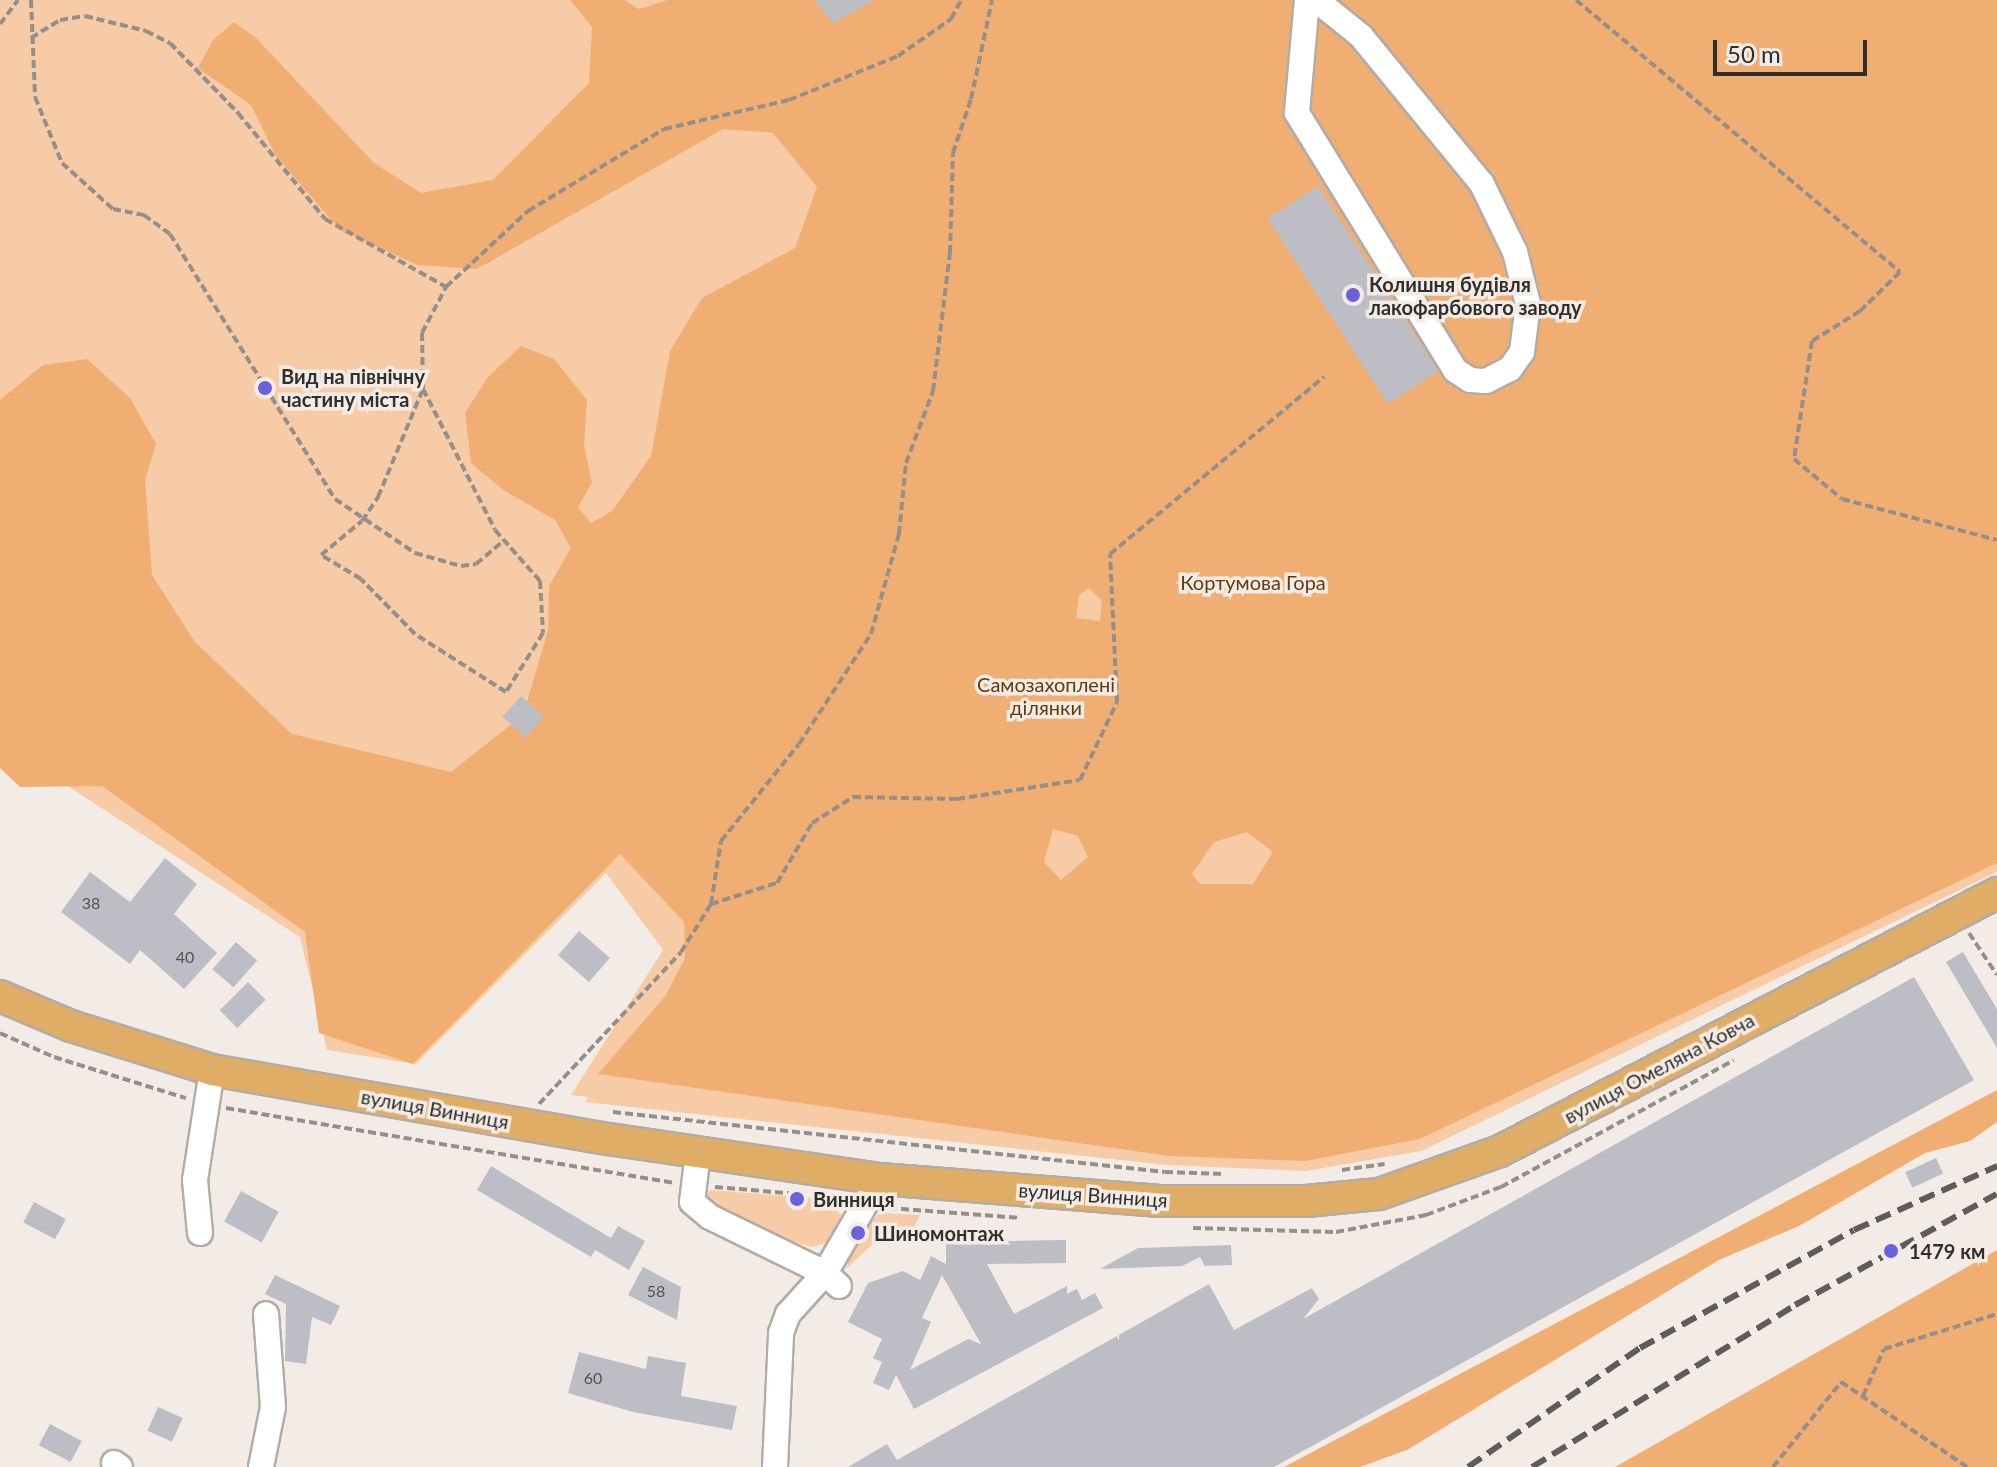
<!DOCTYPE html>
<meta charset="utf-8">
<style>
body{margin:0}
#map{position:relative;width:1997px;height:1467px;overflow:hidden;background:#f3ece6;font-family:Lato,sans-serif}
div>[style]{position:absolute}
[style*='--x']{left:calc(var(--x)*1px);top:calc(var(--y)*1px);width:calc(var(--w)*1px);rotate:calc(var(--a)*1deg)}
.green>*{inset:0;background:#f6cba5}
.forest>*{inset:0;background:#f0ae72}
.building>*{inset:0;background:#bdbec5;transform-origin:0 0}
.path>*{height:4px;margin-top:-2px;transform-origin:0;background:repeating-linear-gradient(90deg,#948f8b 0 8px,transparent 0 12px)}
.roads{filter:drop-shadow(2px 0 #b2aca6) drop-shadow(-2px 0 #b2aca6) drop-shadow(0 2px #b2aca6) drop-shadow(0 -2px #b2aca6)}
.minor>*{height:24px;margin:-12px;padding:0 12px;transform-origin:12px;border-radius:12px;background:#fff}
.major>*{height:30px;margin:-15px;padding:0 15px;transform-origin:15px;border-radius:15px;background:#e0ad66}
.rail>*{height:6px;margin-top:-3px;transform-origin:0;background:repeating-linear-gradient(90deg,#605d59 0 16px,transparent 0 24px)}
.dots>*{width:22px;height:22px;translate:-50% -50%;box-sizing:border-box;border:4px solid #f3ece6;border-radius:50%}
span{translate:-50% -50%;white-space:nowrap;text-align:center;line-height:1.15;-webkit-text-stroke:7px #f3ece6;paint-order:stroke}
.number-label{font-size:16px;color:#545352}
.number-label span{-webkit-text-stroke-width:0}
.poi-label{font-size:20px;color:#312f2c;font-weight:700}
.left{translate:0 -50%;text-align:left}
.park-label{font-size:20px;color:#653b0b}
.street-label{font-size:20px;color:#312f2c}
.scale{position:absolute;left:1713px;top:40px;width:154px;height:36px;box-sizing:border-box;border:4px solid #312f2c;border-top:0;padding-left:10px;font-size:24px;line-height:28px;white-space:nowrap;color:#312f2c;-webkit-text-stroke:6px #f3ece6;paint-order:stroke}
</style>
<div id="map">
<div class="green">
<i style="clip-path:polygon(0 0,1997px 0,1997px 872px,1421px 1151px,1306px 1171px,1167px 1165px,585px 1102px,589px 1097px,571px 1095px,663px 950px,606px 873px,416px 1064px,327px 1050px,300px 937px,0 742px)"></i>
<i style="clip-path:polygon(712px 1190px,823px 1199px,841px 1214px,838px 1226px,831px 1241px,813px 1247px,766px 1235px,719px 1216px,702px 1194px)"></i>
<i style="clip-path:polygon(879px 1213px,920px 1215px,907px 1241px,878px 1239px,847px 1268px,852px 1247px)"></i>
</div>
<div class="forest">
<i style="clip-path:polygon(evenodd,570px 0,624px 0,639px 9px,668px 0,1997px 0,1997px 863px,1420px 1139px,1305px 1161px,1169px 1156px,598px 1074px,666px 995px,685px 958px,684px 922px,620px 854px,413px 1064px,319px 1033px,305px 932px,102px 786px,20px 787px,0 768px,0 400px,43px 365px,87px 359px,130px 398px,156px 444px,145px 480px,152px 575px,195px 642px,292px 734px,451px 772px,523px 715px,548px 631px,549px 586px,571px 548px,555px 520px,502px 489px,471px 463px,465px 413px,487px 378px,521px 346px,554px 359px,587px 400px,584px 445px,592px 483px,578px 507px,591px 523px,612px 511px,651px 456px,670px 351px,702px 298px,795px 248px,817px 187px,773px 133px,723px 129px,477px 269px,418px 265px,341px 231px,276px 156px,251px 105px,198px 68px,213px 40px,234px 22px,255px 37px,374px 163px,421px 193px,493px 180px,589px 83px,592px 27px,570px 0,1089px 588px,1102px 601px,1100px 621px,1076px 618px,1079px 595px,1089px 588px,570px 0,1053px 829px,1078px 836px,1088px 857px,1061px 880px,1044px 862px,1053px 829px,570px 0,1247px 832px,1273px 852px,1253px 884px,1200px 884px,1192px 874px,1214px 842px,1247px 832px)"></i>
<i style="clip-path:polygon(1997px 1090px,1997px 1122px,1970px 1141px,1925px 1153px,1799px 1226px,1719px 1260px,1407px 1450px,1360px 1467px,1284px 1467px)"></i>
<i style="clip-path:polygon(1997px 1250px,1997px 1467px,1615px 1467px)"></i>
</div>
<div class="building">
<i style="clip-path:polygon(814px 0,874px 0,833px 23px)"></i>
<i style="left:1318px;top:186px;width:221px;height:60px;rotate:57deg"></i>
<i style="left:521px;top:696px;width:31px;height:28px;rotate:42deg"></i>
<i style="clip-path:polygon(165px 858px,197px 884px,174px 914px,217px 953px,184px 989px,140px 950px,130px 964px,61px 912px,90px 872px,130px 902px)"></i>
<i style="left:579px;top:931px;width:41px;height:32px;rotate:41deg"></i>
<i style="left:236px;top:942px;width:28px;height:36px;rotate:41deg"></i>
<i style="clip-path:polygon(1963px 952px,1997px 1009px,1997px 1048px,1946px 962px)"></i>
<i style="clip-path:polygon(1914px 977px,1974px 1080px,1274px 1467px,848px 1467px,887px 1444px,897px 1460px,1117px 1336px,1119px 1341px,1119px 1335px,1209px 1284px,1234px 1330px,1312px 1288px,1319px 1299px,1303px 1319px)"></i>
<i style="left:248px;top:982px;width:25px;height:40px;rotate:45deg"></i>
<i style="left:1936px;top:1158px;width:17px;height:34px;rotate:65deg"></i>
<i style="clip-path:polygon(491px 1166px,611px 1238px,618px 1226px,645px 1241px,629px 1270px,595px 1250px,591px 1257px,477px 1190px)"></i>
<i style="left:241px;top:1191px;width:43px;height:35px;rotate:29deg"></i>
<i style="left:34px;top:1202px;width:36px;height:23px;rotate:28deg"></i>
<i style="clip-path:polygon(evenodd,1066px 1240px,1066px 1263px,987px 1264px,1014px 1314px,1067px 1286px,1067px 1294px,1077px 1289px,1082px 1300px,1095px 1293px,1103px 1308px,914px 1409px,896px 1375px,889px 1390px,873px 1383px,882px 1362px,873px 1358px,882px 1339px,848px 1322px,868px 1283px,903px 1271px,920px 1280px,931px 1256px,946px 1264px,946px 1242px,1066px 1240px,942px 1275px,981px 1344px,968px 1339px,910px 1370px,931px 1322px,922px 1318px,942px 1275px)"></i>
<i style="clip-path:polygon(1231px 1245px,1232px 1265px,1205px 1266px,1200px 1257px,1182px 1266px,1100px 1269px,1138px 1248px)"></i>
<i style="clip-path:polygon(643px 1267px,681px 1287px,677px 1320px,628px 1295px)"></i>
<i style="clip-path:polygon(275px 1275px,340px 1306px,331px 1325px,312px 1317px,306px 1364px,285px 1361px,286px 1304px,265px 1294px)"></i>
<i style="clip-path:polygon(579px 1352px,646px 1369px,648px 1356px,686px 1363px,681px 1396px,737px 1406px,732px 1430px,633px 1412px,568px 1393px)"></i>
<i style="left:158px;top:1407px;width:27px;height:26px;rotate:24deg"></i>
<i style="left:50px;top:1424px;width:36px;height:24px;rotate:28deg"></i>
</div>
<div class="path">
<i style="--x:31;--y:0;--w:97;--a:87.6"></i>
<i style="--x:35;--y:97;--w:71;--a:67.8"></i>
<i style="--x:62;--y:163;--w:69;--a:42"></i>
<i style="--x:113;--y:209;--w:32;--a:11"></i>
<i style="--x:144;--y:215;--w:32;--a:36"></i>
<i style="--x:170;--y:234;--w:312;--a:58.1"></i>
<i style="--x:335;--y:499;--w:97;--a:34"></i>
<i style="--x:415;--y:553;--w:48;--a:15.8"></i>
<i style="--x:461;--y:566;--w:15;--a:-8"></i>
<i style="--x:476;--y:564;--w:35;--a:-40"></i>
<i style="--x:1576;--y:0;--w:423;--a:40"></i>
<i style="--x:1900;--y:272;--w:56;--a:135.7"></i>
<i style="--x:1860;--y:311;--w:57;--a:148"></i>
<i style="--x:1812;--y:341;--w:119;--a:98.7"></i>
<i style="--x:1794;--y:459;--w:62;--a:39.8"></i>
<i style="--x:1842;--y:499;--w:160;--a:14.8"></i>
<i style="--x:0;--y:24;--w:30;--a:-53"></i>
<i style="--x:31;--y:38;--w:34;--a:-32"></i>
<i style="--x:60;--y:20;--w:25;--a:-9"></i>
<i style="--x:85;--y:16;--w:63;--a:13.8"></i>
<i style="--x:146;--y:31;--w:27;--a:27"></i>
<i style="--x:170;--y:43;--w:98;--a:45.8"></i>
<i style="--x:238;--y:113;--w:137;--a:50.6"></i>
<i style="--x:325;--y:219;--w:139;--a:29.3"></i>
<i style="--x:423;--y:389;--w:158;--a:62.9"></i>
<i style="--x:495;--y:530;--w:68;--a:48.6"></i>
<i style="--x:540;--y:581;--w:52;--a:86.7"></i>
<i style="--x:543;--y:633;--w:70;--a:122.1"></i>
<i style="--x:506;--y:692;--w:108;--a:-147.5"></i>
<i style="--x:415;--y:634;--w:77;--a:-134.5"></i>
<i style="--x:361;--y:579;--w:47;--a:-149"></i>
<i style="--x:321;--y:555;--w:53;--a:-39.7"></i>
<i style="--x:362;--y:521;--w:29;--a:-56"></i>
<i style="--x:378;--y:497;--w:117;--a:-67.4"></i>
<i style="--x:423;--y:389;--w:56;--a:-91"></i>
<i style="--x:422;--y:333;--w:52;--a:-62.4"></i>
<i style="--x:446;--y:287;--w:112;--a:-42.8"></i>
<i style="--x:528;--y:211;--w:159;--a:-31.1"></i>
<i style="--x:664;--y:129;--w:128;--a:-13.1"></i>
<i style="--x:789;--y:100;--w:118;--a:-22"></i>
<i style="--x:898;--y:56;--w:65;--a:-34.9"></i>
<i style="--x:951;--y:19;--w:21;--a:-62"></i>
<i style="--x:711;--y:904;--w:64;--a:-81"></i>
<i style="--x:721;--y:841;--w:124;--a:-51.2"></i>
<i style="--x:799;--y:744;--w:131;--a:-56.8"></i>
<i style="--x:871;--y:634;--w:104;--a:-74.4"></i>
<i style="--x:899;--y:534;--w:71;--a:-84.4"></i>
<i style="--x:906;--y:463;--w:77;--a:-69.4"></i>
<i style="--x:933;--y:391;--w:139;--a:-83"></i>
<i style="--x:950;--y:253;--w:100;--a:-88.3"></i>
<i style="--x:953;--y:153;--w:57;--a:-71.6"></i>
<i style="--x:971;--y:99;--w:101;--a:-78"></i>
<i style="--x:1969;--y:933;--w:50;--a:56.3"></i>
<i style="--x:0;--y:1033;--w:59;--a:24"></i>
<i style="--x:54;--y:1057;--w:138;--a:17.3"></i>
<i style="--x:539;--y:1104;--w:208;--a:-46.9"></i>
<i style="--x:681;--y:952;--w:57;--a:-58"></i>
<i style="--x:711;--y:904;--w:69;--a:-17.7"></i>
<i style="--x:777;--y:883;--w:69;--a:-59.7"></i>
<i style="--x:812;--y:823;--w:49;--a:-32.4"></i>
<i style="--x:853;--y:797;--w:104;--a:1.1"></i>
<i style="--x:957;--y:799;--w:124;--a:-8.8"></i>
<i style="--x:1080;--y:780;--w:86;--a:-64.6"></i>
<i style="--x:1117;--y:702;--w:148;--a:-92.7"></i>
<i style="--x:1110;--y:554;--w:278;--a:-39.6"></i>
<i style="--x:226;--y:1108;--w:455;--a:9.5"></i>
<i style="--x:613;--y:1112;--w:555;--a:6.2"></i>
<i style="--x:1165;--y:1172;--w:60;--a:1.9"></i>
<i style="--x:1342;--y:1170;--w:43;--a:-7.9"></i>
<i style="--x:715;--y:1187;--w:83;--a:4.8"></i>
<i style="--x:889;--y:1208;--w:132;--a:4.3"></i>
<i style="--x:1193;--y:1228;--w:143;--a:1.6"></i>
<i style="--x:1336;--y:1232;--w:92;--a:-10.7"></i>
<i style="--x:1426;--y:1215;--w:80;--a:-20.5"></i>
<i style="--x:1501;--y:1187;--w:265;--a:-28.6"></i>
<i style="--x:1863;--y:1396;--w:51;--a:-65.9"></i>
<i style="--x:1884;--y:1349;--w:118;--a:-17.2"></i>
<i style="--x:1773;--y:1467;--w:109;--a:-51.3"></i>
<i style="--x:1841;--y:1382;--w:152;--a:34"></i>
</div>
<div class="roads">
<div class="minor">
<i style="--x:1307;--y:0;--w:113;--a:95.1"></i>
<i style="--x:1297;--y:113;--w:302;--a:58.4"></i>
<i style="--x:1455;--y:370;--w:18;--a:34"></i>
<i style="--x:1470;--y:380;--w:16;--a:4"></i>
<i style="--x:1486;--y:381;--w:27;--a:-27"></i>
<i style="--x:1510;--y:369;--w:21;--a:-55"></i>
<i style="--x:1522;--y:352;--w:48;--a:-82.9"></i>
<i style="--x:1528;--y:304;--w:54;--a:-104"></i>
<i style="--x:1515;--y:252;--w:76;--a:-115.9"></i>
<i style="--x:1482;--y:184;--w:191;--a:-129.3"></i>
<i style="--x:1361;--y:36;--w:58;--a:-141.3"></i>
<i style="--x:698;--y:1153;--w:49;--a:97"></i>
<i style="--x:692;--y:1202;--w:23;--a:40"></i>
<i style="--x:710;--y:1217;--w:128;--a:26"></i>
<i style="--x:825;--y:1273;--w:19;--a:43"></i>
<i style="--x:200;--y:1233;--w:53;--a:-95.4"></i>
<i style="--x:195;--y:1180;--w:111;--a:-81.2"></i>
<i style="--x:114;--y:1463;--w:7;--a:34"></i>
<i style="--x:261;--y:1467;--w:61;--a:-78.7"></i>
<i style="--x:273;--y:1407;--w:93;--a:-94.3"></i>
<i style="--x:775;--y:1467;--w:134;--a:-87.4"></i>
<i style="--x:781;--y:1333;--w:20;--a:-70"></i>
<i style="--x:788;--y:1314;--w:55;--a:-47.9"></i>
<i style="--x:825;--y:1273;--w:109;--a:-59.7"></i>
</div>
<div class="major">
<i style="--x:0;--y:996;--w:77;--a:22.9"></i>
<i style="--x:71;--y:1026;--w:148;--a:17.3"></i>
<i style="--x:212;--y:1070;--w:403;--a:9.9"></i>
<i style="--x:609;--y:1139;--w:274;--a:8.4"></i>
<i style="--x:880;--y:1179;--w:281;--a:4.5"></i>
<i style="--x:1160;--y:1201;--w:146;--a:0"></i>
<i style="--x:1306;--y:1201;--w:73;--a:-5.5"></i>
<i style="--x:1379;--y:1194;--w:128;--a:-19.6"></i>
<i style="--x:1500;--y:1151;--w:560;--a:-27.43"></i>
</div>
</div>
<div class="rail">
<i style="--x:1468;--y:1467;--w:209;--a:-34.7"></i>
<i style="--x:1640;--y:1348;--w:244;--a:-28.9"></i>
<i style="--x:1854;--y:1230;--w:157;--a:-24.1"></i>
<i style="--x:1532;--y:1467;--w:309;--a:-31.6"></i>
<i style="--x:1795;--y:1305;--w:230;--a:-28.8"></i>
</div>
<div class="dots">
<i style="left:1353px;top:295px;background:#6a62db"></i>
<i style="left:265px;top:388px;background:#6a62db"></i>
<i style="left:797px;top:1199px;background:#6a62db"></i>
<i style="left:858px;top:1233px;background:#6a62db"></i>
<i style="left:1891px;top:1251px;background:#6a62db"></i>
</div>
<div class="number-label">
<span style="left:91px;top:903px">38</span>
<span style="left:185px;top:957px">40</span>
<span style="left:656px;top:1291px">58</span>
<span style="left:593px;top:1378px">60</span>
</div>
<div class="poi-label">
<span class="left" style="left:1369px;top:296px">Колишня будівля<br>лакофарбового заводу</span>
<span class="left" style="left:281px;top:388px">Вид на північну<br>частину міста</span>
<span class="left" style="left:813px;top:1199px">Винниця</span>
<span class="left" style="left:874px;top:1233px">Шиномонтаж</span>
<span class="left" style="left:1909px;top:1251px">1479 км</span>
</div>
<div class="park-label">
<span style="left:1253px;top:582px">Кортумова Гора</span>
<span style="left:1046px;top:696px">Самозахоплені<br>ділянки</span>
</div>
<div class="street-label">
<span style="left:1659px;top:1068px;rotate:-28deg">вулиця Омеляна Ковча</span>
<span style="left:435px;top:1109px;rotate:10deg">вулиця Винниця</span>
<span style="left:1093px;top:1195px;rotate:4deg">вулиця Винниця</span>
</div>
<div class="scale">50 m</div>
</div>
